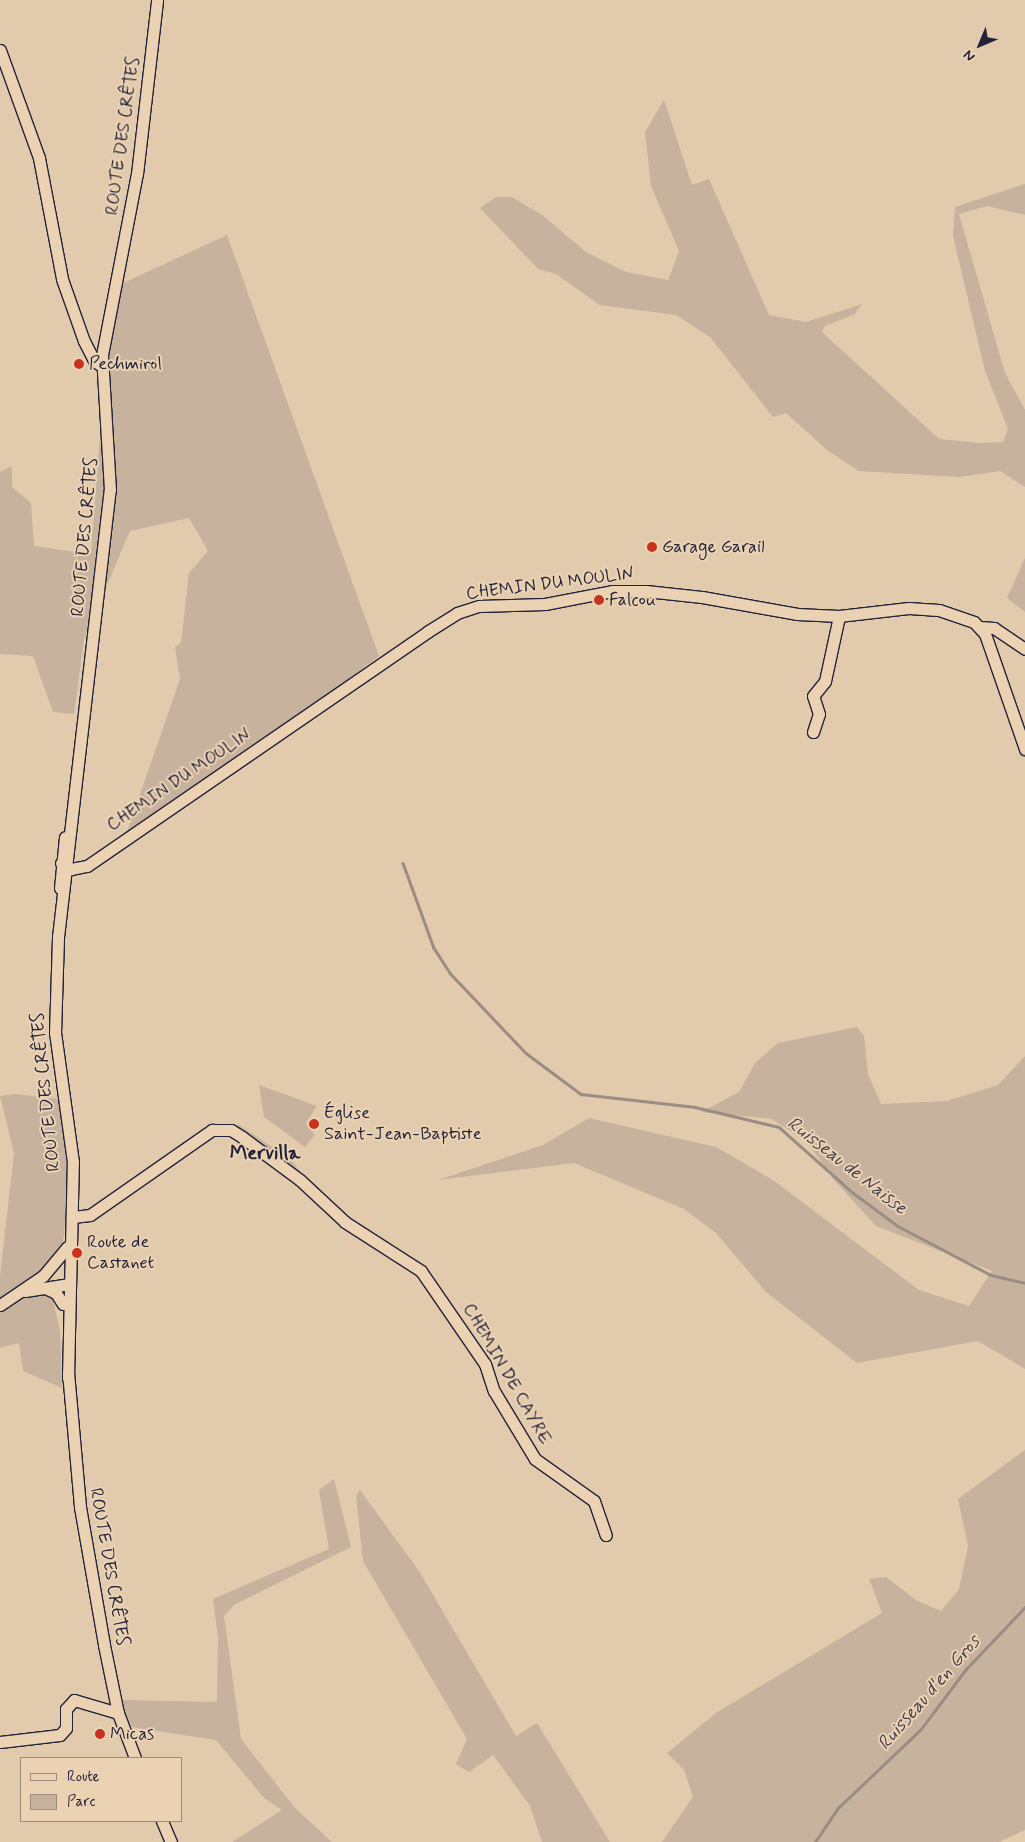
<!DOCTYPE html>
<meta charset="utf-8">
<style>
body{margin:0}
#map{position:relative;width:1025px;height:1842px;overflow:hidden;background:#e2cbad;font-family:Mynerve,sans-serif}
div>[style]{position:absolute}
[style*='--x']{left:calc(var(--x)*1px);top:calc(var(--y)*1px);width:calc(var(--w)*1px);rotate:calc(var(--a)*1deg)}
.green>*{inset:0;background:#c6b29d}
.stream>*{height:2.5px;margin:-1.25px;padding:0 1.25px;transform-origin:1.25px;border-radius:1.25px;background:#9b8d83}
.roads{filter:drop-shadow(1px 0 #22223b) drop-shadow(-1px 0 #22223b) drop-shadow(0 1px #22223b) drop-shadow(0 -1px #22223b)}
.minor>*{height:11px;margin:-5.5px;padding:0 5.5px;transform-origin:5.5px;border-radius:5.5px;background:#ead2b2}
.dots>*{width:14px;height:14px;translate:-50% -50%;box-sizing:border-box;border:2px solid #ead2b2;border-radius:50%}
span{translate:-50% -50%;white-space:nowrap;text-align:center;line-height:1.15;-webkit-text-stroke:4px #ead2b2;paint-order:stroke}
.street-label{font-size:18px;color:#22223b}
.poi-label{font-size:18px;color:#22223b}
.left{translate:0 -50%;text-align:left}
.water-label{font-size:19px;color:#464251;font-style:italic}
.quarter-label{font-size:20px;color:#22223b;font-weight:700}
.legend{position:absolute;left:20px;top:1757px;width:162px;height:65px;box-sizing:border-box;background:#ead2b2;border:1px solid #9a8c82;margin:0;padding:6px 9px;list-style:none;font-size:15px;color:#22223b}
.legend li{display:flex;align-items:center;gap:10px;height:25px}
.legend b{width:25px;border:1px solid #9a8c82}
.north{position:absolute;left:955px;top:20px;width:50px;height:50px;-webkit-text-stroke:4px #ead2b2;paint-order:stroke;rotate:225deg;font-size:14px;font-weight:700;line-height:20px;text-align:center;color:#22223b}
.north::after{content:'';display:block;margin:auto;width:18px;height:22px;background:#22223b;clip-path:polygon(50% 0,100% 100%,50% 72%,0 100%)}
</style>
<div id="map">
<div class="green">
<i style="clip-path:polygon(664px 100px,692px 185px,709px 179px,769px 315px,806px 322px,862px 304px,855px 314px,825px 326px,822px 332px,939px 439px,980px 443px,1003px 442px,1008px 429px,985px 371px,953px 236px,955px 207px,1025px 184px,1025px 215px,987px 206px,959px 214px,1005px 373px,1025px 410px,1025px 487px,1000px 471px,960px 477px,859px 471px,827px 450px,786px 413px,773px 417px,710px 337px,676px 315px,600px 305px,556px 274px,538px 269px,480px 208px,496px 197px,512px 197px,542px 215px,586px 252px,626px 272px,668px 280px,679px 251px,651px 186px,645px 132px)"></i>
<i style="clip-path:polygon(227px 235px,379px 656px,296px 718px,295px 726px,134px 843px,127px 832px,180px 679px,175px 647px,181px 643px,189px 573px,208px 551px,189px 518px,130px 531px,84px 639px,74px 714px,53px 712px,33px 656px,0 654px,0 472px,12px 466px,12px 487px,31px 503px,34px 546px,91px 554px,107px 343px,119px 285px)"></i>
<i style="clip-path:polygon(1025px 558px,1025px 612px,1007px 598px)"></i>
<i style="clip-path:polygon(857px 1027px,864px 1036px,868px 1074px,881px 1104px,947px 1101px,998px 1085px,1025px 1056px,1025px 1369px,978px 1341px,857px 1363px,766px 1292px,716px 1233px,684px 1209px,574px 1163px,438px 1180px,543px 1145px,589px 1118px,716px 1147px,773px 1180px,919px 1290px,969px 1306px,992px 1271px,876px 1226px,834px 1180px,808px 1143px,772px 1119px,701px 1112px,739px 1092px,755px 1063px,778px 1043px)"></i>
<i style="clip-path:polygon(259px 1085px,317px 1106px,306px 1123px,315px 1135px,305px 1147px,264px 1117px)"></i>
<i style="clip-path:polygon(15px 1094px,59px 1099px,64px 1129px,68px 1178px,63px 1246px,10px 1302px,41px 1293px,52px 1297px,60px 1330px,62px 1388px,23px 1371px,19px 1343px,0 1348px,0 1276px,14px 1153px,0 1096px)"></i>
<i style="clip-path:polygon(239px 1125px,290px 1159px,300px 1171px,298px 1173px,235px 1127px)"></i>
<i style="clip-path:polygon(1025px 1450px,1025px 1830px,999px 1842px,662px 1842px,693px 1797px,684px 1770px,667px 1753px,716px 1713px,882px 1613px,869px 1579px,886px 1577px,916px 1600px,941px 1611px,959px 1589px,968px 1546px,958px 1499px)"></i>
<i style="clip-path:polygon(334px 1479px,351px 1547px,234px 1605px,224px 1616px,241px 1739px,295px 1808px,332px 1842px,232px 1842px,282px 1810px,264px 1798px,216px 1740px,131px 1727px,119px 1700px,217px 1702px,218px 1637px,213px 1599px,329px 1549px,319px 1490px)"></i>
<i style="clip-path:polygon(360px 1490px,419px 1571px,516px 1736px,537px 1723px,610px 1842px,542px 1842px,530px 1806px,493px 1755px,469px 1772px,456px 1764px,467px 1739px,363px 1561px,356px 1496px)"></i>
</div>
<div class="stream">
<i style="--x:403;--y:863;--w:90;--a:70"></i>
<i style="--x:434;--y:948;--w:30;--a:57"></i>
<i style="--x:450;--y:973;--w:110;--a:46.5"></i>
<i style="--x:526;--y:1053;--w:69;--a:36.7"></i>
<i style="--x:581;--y:1094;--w:115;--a:6.5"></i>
<i style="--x:695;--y:1107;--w:86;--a:13.4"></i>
<i style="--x:779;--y:1127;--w:98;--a:41.7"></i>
<i style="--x:852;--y:1192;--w:57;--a:36.5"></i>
<i style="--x:898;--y:1226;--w:105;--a:27.8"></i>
<i style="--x:991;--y:1275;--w:35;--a:13"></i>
<i style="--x:815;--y:1842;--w:40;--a:-56"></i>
<i style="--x:837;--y:1809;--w:116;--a:-43.6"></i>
<i style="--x:921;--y:1729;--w:75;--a:-53.1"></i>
<i style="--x:966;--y:1669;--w:86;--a:-46.4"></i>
</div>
<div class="roads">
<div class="minor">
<i style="--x:0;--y:50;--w:115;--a:70.1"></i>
<i style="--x:39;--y:158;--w:123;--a:79.2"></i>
<i style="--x:62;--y:279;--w:66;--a:70.5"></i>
<i style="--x:84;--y:341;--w:22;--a:63"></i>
<i style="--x:94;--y:361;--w:9;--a:32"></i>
<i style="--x:980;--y:627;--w:14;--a:4"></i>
<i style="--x:994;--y:628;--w:37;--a:34"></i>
<i style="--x:813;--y:732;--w:19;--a:-72"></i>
<i style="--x:819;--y:714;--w:19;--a:-108"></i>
<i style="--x:813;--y:696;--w:19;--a:-51"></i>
<i style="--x:825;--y:681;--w:66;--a:-77.8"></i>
<i style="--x:61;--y:863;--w:12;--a:31"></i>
<i style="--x:71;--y:869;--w:16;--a:-11"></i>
<i style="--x:87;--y:866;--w:413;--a:-34.5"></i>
<i style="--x:427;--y:632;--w:36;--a:-32"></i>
<i style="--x:457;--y:613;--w:23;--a:-18"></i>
<i style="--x:479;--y:606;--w:66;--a:-1.7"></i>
<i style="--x:545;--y:604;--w:68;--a:-11"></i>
<i style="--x:612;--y:591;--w:34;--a:0"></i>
<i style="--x:646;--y:591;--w:56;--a:6.1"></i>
<i style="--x:702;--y:597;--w:97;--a:10.1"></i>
<i style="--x:797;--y:614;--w:42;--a:2.7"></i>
<i style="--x:839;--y:616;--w:70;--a:-6.5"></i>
<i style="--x:909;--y:608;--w:30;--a:4"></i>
<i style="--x:939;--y:610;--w:37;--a:19"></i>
<i style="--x:974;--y:622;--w:16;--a:47"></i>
<i style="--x:985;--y:634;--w:122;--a:70.8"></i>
<i style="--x:60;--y:888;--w:51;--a:-84.4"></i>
<i style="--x:73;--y:1217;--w:17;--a:-7"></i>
<i style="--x:90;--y:1215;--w:149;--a:-34.9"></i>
<i style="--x:212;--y:1130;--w:19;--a:0"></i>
<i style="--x:231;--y:1130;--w:13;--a:32"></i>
<i style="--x:242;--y:1137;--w:72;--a:36.6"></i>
<i style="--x:300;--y:1180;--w:62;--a:43"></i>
<i style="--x:345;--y:1222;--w:90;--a:32.8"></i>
<i style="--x:421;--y:1271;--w:113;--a:55.5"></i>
<i style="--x:485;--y:1364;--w:28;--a:72"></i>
<i style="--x:494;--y:1391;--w:79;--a:58.9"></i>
<i style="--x:535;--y:1459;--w:72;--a:35.4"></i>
<i style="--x:594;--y:1501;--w:36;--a:71"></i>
<i style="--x:45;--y:1288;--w:12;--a:24"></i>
<i style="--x:56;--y:1293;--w:13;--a:58"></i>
<i style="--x:25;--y:1291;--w:45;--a:-9"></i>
<i style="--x:0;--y:1305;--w:52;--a:-34"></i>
<i style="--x:43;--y:1276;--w:38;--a:-50"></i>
<i style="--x:68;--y:1372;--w:136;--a:84.9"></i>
<i style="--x:80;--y:1507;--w:140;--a:80.1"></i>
<i style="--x:104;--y:1645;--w:69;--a:78.4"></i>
<i style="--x:118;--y:1713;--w:48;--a:69.3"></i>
<i style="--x:68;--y:1378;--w:216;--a:-88.7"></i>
<i style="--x:73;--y:1162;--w:130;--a:-97.9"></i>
<i style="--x:55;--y:1033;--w:96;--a:-88.2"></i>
<i style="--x:58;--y:937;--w:450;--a:-83.4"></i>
<i style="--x:110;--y:490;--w:135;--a:-93.4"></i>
<i style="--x:102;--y:355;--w:184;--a:-79.1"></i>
<i style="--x:137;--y:174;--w:175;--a:-83.4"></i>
<i style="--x:0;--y:1742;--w:60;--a:-6.7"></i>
<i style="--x:60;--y:1735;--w:9;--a:-49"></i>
<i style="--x:66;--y:1728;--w:19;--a:-90"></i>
<i style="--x:66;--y:1709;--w:12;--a:-48"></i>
<i style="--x:74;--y:1700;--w:46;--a:16.5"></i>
<i style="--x:162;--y:1821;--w:23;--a:67"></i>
</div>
</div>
<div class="dots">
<i style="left:79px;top:364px;background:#c8321e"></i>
<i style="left:652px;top:547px;background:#c8321e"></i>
<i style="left:599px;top:600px;background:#c8321e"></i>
<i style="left:314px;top:1124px;background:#c8321e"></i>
<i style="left:77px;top:1253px;background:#c8321e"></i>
<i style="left:100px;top:1734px;background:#c8321e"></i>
</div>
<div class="street-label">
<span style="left:123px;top:136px;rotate:-82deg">ROUTE DES CRÊTES</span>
<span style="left:85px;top:537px;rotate:-85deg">ROUTE DES CRÊTES</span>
<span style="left:550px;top:584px;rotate:-7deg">CHEMIN DU MOULIN</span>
<span style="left:179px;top:780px;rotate:-34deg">CHEMIN DU MOULIN</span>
<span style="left:46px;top:1092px;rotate:-96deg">ROUTE DES CRÊTES</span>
<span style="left:507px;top:1374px;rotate:60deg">CHEMIN DE CAYRE</span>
<span style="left:109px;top:1567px;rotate:80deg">ROUTE DES CRÊTES</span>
</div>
<div class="poi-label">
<span class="left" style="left:89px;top:364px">Pechmirol</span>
<span class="left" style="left:662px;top:547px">Garage Garail</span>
<span class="left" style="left:609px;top:600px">Falcou</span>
<span class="left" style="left:324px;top:1124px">Église<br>Saint-Jean-Baptiste</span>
<span class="left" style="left:87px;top:1253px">Route de<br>Castanet</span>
<span class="left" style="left:110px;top:1734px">Micas</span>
</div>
<div class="water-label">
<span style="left:847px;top:1166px;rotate:38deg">Ruisseau de Naisse</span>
<span style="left:929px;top:1693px;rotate:-49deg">Ruisseau d'en Gros</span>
</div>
<div class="quarter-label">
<span style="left:265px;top:1153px">Mervilla</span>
</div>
<ul class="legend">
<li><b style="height:6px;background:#ead2b2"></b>Route</li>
<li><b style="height:14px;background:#c6b29d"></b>Parc</li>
</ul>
<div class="north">N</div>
</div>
